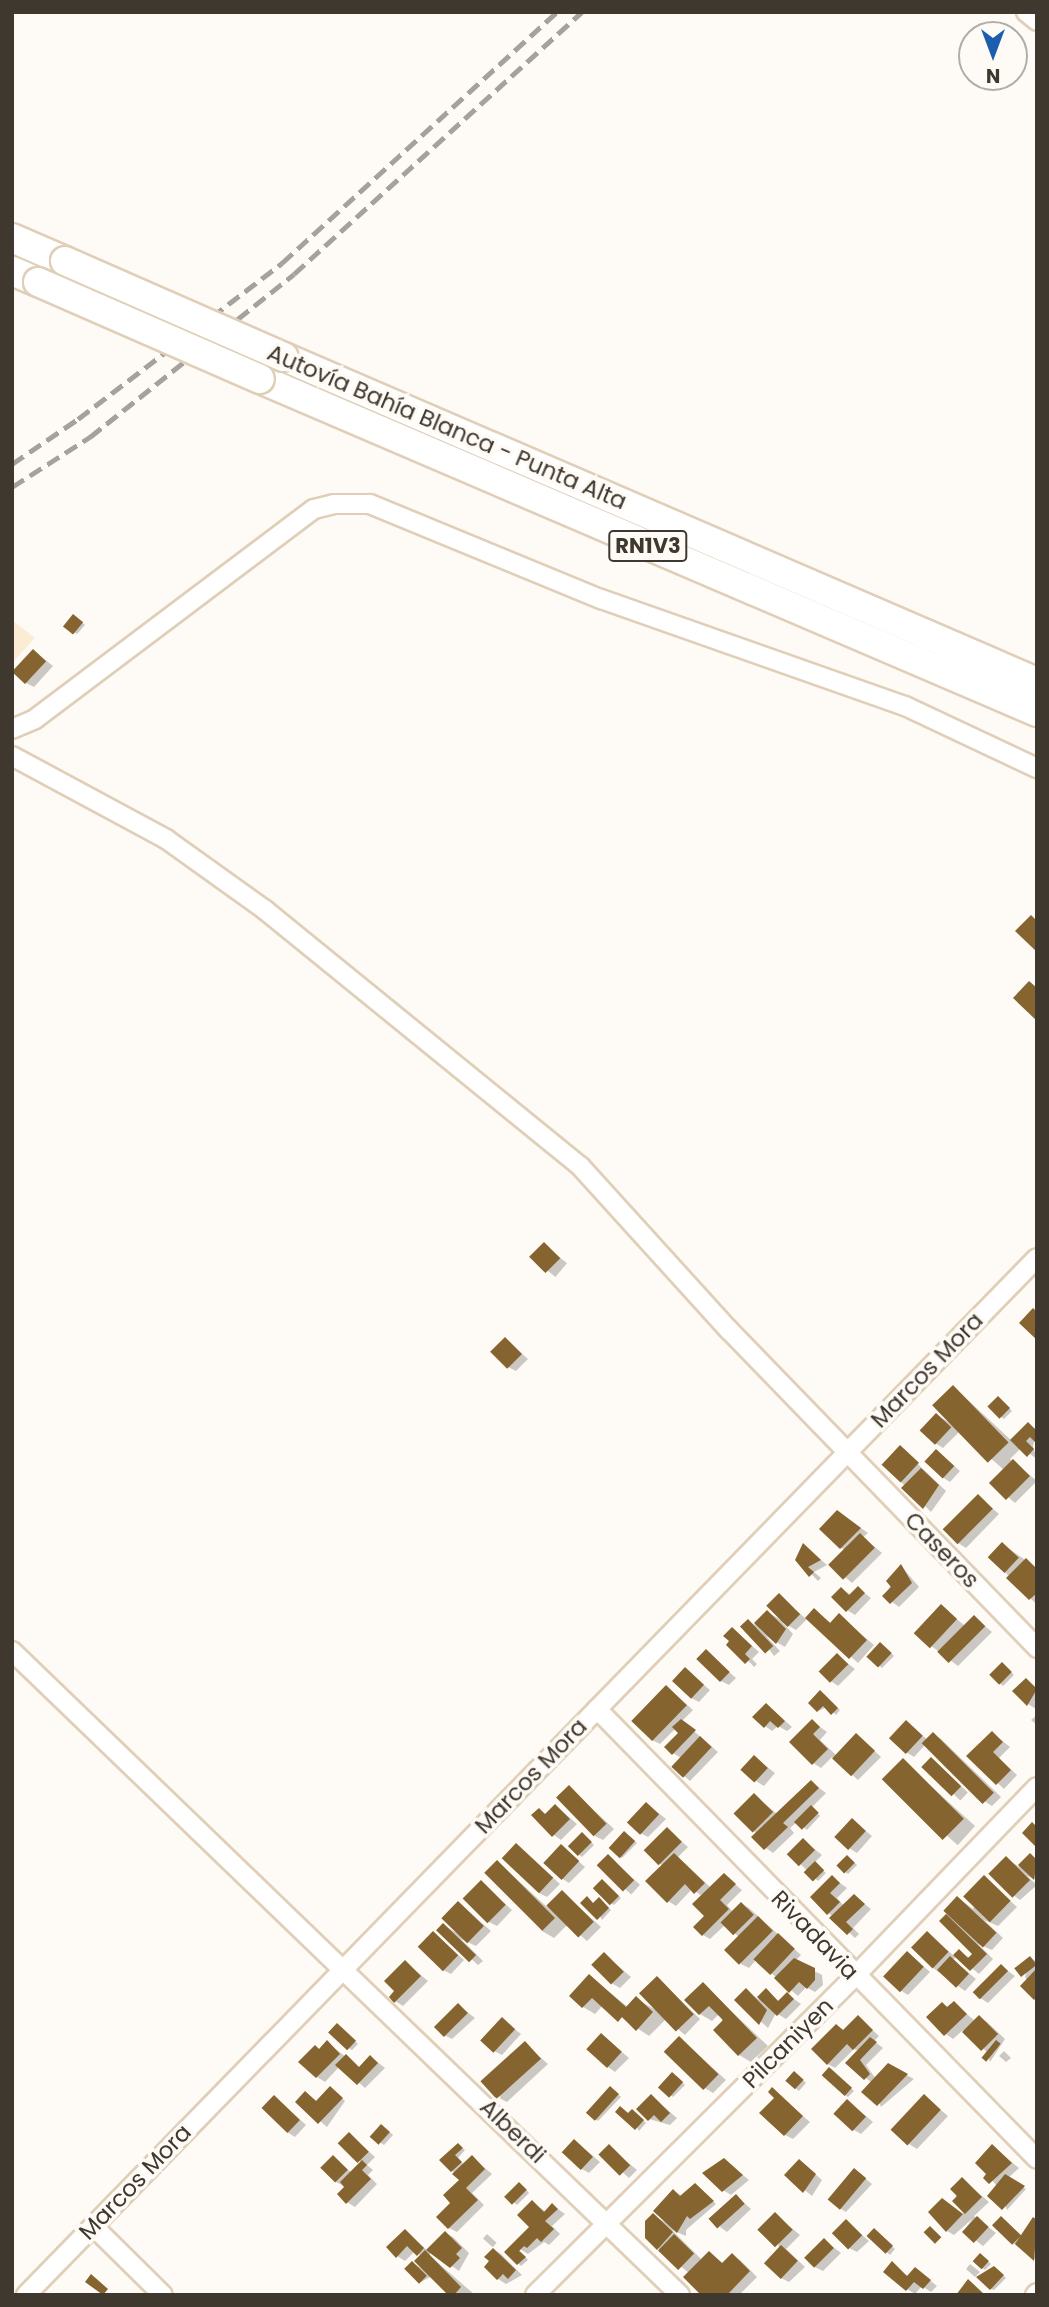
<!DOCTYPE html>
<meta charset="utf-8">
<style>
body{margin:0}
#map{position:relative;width:1049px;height:2307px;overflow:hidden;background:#fefbf6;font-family:Poppins,sans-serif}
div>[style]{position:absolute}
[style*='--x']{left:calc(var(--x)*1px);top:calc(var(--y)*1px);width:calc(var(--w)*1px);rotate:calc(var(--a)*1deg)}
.built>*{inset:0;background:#fdecd4}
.shadow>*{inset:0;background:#0003;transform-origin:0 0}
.building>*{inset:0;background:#85642f;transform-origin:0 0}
.roads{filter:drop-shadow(2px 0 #e0cfb8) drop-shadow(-2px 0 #e0cfb8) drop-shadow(0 2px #e0cfb8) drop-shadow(0 -2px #e0cfb8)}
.street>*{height:18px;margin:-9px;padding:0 9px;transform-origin:9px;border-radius:9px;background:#fff}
.primary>*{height:28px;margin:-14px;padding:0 14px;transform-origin:14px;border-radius:14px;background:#fff}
.rail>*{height:5px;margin-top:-2.5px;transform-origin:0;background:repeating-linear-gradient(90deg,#a6a19a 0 14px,transparent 0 21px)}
.bridges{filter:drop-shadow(2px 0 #e0cfb8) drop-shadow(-2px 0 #e0cfb8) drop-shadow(0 2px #e0cfb8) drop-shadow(0 -2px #e0cfb8)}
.primary-bridge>*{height:28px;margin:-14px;padding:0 14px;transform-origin:14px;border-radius:14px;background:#fff}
span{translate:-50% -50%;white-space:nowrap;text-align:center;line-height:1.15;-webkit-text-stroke:7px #fefbf6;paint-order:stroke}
.shield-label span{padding:2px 5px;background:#fefbf6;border:2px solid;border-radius:5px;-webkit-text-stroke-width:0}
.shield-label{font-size:21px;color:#3f382f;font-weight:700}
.street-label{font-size:23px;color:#3f382f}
.frame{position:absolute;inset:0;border:14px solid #3f382f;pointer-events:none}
.north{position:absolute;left:958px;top:21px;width:70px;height:70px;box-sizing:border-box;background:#fefbf6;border:2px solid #b2ada6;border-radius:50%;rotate:180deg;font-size:19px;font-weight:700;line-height:28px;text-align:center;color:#3f382f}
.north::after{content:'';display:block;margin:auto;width:24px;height:32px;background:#1d5dad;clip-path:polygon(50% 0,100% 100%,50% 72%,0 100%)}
</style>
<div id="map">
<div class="built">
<i style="clip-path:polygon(12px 620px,35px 638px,12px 663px)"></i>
</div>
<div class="shadow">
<i style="clip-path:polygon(77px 618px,85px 625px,77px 634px,74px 632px)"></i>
<i style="clip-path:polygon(34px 651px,53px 666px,34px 687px,26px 683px)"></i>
<i style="left:544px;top:1244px;width:30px;height:18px;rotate:40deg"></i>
<i style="clip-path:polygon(505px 1339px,528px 1359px,516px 1371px,508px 1367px)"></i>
<i style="clip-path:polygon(954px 1387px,1012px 1441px,1028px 1424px,1037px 1430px,1033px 1446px,1037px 1459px,1021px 1448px,1010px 1459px,1037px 1481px,1015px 1503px,992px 1483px,1004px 1470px,960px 1431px,943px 1448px,935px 1443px,937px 1415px,950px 1423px)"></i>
<i style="clip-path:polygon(1002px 1401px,1012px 1411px,1004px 1419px,1001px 1417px)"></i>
<i style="clip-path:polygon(900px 1447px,946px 1491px,931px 1512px,901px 1482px)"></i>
<i style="clip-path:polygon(937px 1451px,960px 1471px,950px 1482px,942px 1477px)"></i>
<i style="clip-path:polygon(978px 1496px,999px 1514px,966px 1548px,958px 1543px)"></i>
<i style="clip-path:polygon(845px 1517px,868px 1533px,863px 1537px,882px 1553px,852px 1583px,831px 1565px,845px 1550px,841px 1548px)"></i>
<i style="clip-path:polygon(1002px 1544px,1037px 1568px,1037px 1605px,1005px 1572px)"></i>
<i style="clip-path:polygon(804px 1545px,827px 1565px,814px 1572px,821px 1578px,818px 1581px,797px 1559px)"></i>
<i style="clip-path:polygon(902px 1567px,919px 1587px,899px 1607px,884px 1596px)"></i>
<i style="clip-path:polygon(858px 1588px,871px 1598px,855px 1615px,847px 1610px,842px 1589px,851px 1595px)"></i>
<i style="clip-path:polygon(779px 1595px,806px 1619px,814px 1610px,832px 1624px,839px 1616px,874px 1645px,858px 1663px,808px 1618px,796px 1630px,782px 1622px,793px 1634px,785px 1647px,766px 1636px,780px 1651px,774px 1656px,748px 1621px,755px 1625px,767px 1612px,781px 1620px)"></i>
<i style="clip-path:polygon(941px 1606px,965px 1626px,974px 1617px,992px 1632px,958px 1666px,930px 1645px)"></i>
<i style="clip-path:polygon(733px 1629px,759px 1652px,752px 1659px,757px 1664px,754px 1667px,726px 1636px)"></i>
<i style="clip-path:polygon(884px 1646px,894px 1656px,882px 1668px,869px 1656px)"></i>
<i style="clip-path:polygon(706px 1652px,736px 1678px,729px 1685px,721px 1681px)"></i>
<i style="clip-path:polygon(837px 1655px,855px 1669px,838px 1686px,831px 1681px)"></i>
<i style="clip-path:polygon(1005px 1666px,1014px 1675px,1003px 1686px,991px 1675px)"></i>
<i style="clip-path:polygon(685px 1669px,710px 1690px,699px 1702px,691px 1698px)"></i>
<i style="clip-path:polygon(1026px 1680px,1037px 1688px,1036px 1709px,1028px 1704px)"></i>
<i style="clip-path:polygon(667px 1687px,693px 1710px,682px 1721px,718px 1752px,690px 1781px,672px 1766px,681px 1758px,673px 1753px,681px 1733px,676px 1728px,660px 1744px,652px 1740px)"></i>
<i style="clip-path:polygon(824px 1694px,840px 1710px,836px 1715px,827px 1707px,818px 1711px)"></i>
<i style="clip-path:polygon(767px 1705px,792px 1727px,787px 1731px,778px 1726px,772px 1731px,765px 1726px)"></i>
<i style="clip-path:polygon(1037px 1715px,1037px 1725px,1031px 1720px)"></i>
<i style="clip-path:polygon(812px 1721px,827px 1732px,820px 1740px,836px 1755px,857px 1735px,881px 1757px,858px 1780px,832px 1757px,821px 1768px,813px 1763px)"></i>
<i style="clip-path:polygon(906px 1722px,928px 1740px,933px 1734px,941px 1739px,1001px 1797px,992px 1806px,984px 1801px,926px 1744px,914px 1757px,906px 1752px)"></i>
<i style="clip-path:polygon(992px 1733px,1010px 1747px,999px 1758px,1017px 1775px,1004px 1789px,969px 1756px)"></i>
<i style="clip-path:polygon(754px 1757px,775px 1773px,764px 1786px,756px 1781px)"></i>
<i style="left:932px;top:1759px;width:49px;height:11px;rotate:43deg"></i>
<i style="left:903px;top:1761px;width:97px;height:26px;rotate:42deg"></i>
<i style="clip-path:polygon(811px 1782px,826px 1793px,812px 1807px,820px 1816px,807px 1830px,797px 1822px,790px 1828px,794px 1833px,773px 1853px,766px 1848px,754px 1831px,754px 1795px,777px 1814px)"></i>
<i style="clip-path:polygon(569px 1787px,614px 1829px,603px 1840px,595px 1836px)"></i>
<i style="clip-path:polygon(647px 1804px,666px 1819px,648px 1837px,640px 1833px)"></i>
<i style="clip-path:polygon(556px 1806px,577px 1824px,561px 1840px,554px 1835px,539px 1810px,547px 1815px)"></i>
<i style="clip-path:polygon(852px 1820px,872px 1836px,857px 1853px,849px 1848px)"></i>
<i style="clip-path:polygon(668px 1830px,688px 1847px,678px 1857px,711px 1888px,724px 1875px,742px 1890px,727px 1905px,733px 1912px,741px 1904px,749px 1908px,801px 1955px,795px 1961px,822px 1975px,823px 1985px,815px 1992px,806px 1987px,798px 1996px,756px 1960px,749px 1968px,741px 1964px,739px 1937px,725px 1925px,710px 1939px,703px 1935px,707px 1916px,702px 1896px,692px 1889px,676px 1906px,668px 1901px,663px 1866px,646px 1851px)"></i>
<i style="clip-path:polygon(625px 1833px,637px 1843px,622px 1858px,610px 1847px)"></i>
<i style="clip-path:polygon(585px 1836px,594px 1845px,582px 1857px,579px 1855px)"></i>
<i style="clip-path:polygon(804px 1841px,822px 1855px,814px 1863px,826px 1873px,818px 1881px,790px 1854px)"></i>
<i style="clip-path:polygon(516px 1845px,560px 1884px,547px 1897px,539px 1893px)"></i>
<i style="clip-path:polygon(561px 1846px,585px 1867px,569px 1883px,561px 1878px)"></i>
<i style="clip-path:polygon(1030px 1855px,1037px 1861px,1037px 1880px,1027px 1876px,1037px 1885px,1020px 1900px,1013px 1895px,1006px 1858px,1019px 1867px)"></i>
<i style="left:608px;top:1856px;width:43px;height:13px;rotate:42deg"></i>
<i style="clip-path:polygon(851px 1859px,857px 1865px,848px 1874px,845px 1872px)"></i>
<i style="clip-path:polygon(498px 1862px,547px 1907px,562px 1892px,601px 1927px,587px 1941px,568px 1924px,554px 1938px,542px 1931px)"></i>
<i style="clip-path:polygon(832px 1877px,847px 1888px,837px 1898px,844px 1906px,854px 1896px,871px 1909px,853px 1928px,859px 1934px,855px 1938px,812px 1897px)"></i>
<i style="clip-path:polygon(984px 1877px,1017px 1907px,998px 1926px,984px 1920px,1003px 1938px,992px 1950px,978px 1944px,993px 1959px,979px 1974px,957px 1956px,953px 1960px,976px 1979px,965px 1991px,933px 1968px,927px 1933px,954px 1956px,959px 1951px,970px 1958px,975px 1954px,941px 1921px,958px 1898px,973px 1909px)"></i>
<i style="clip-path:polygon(481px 1883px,512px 1910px,497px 1926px,489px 1922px)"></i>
<i style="clip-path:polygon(605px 1883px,621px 1898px,614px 1905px,611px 1903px)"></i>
<i style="clip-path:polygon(602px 1901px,611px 1910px,602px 1920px,594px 1904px)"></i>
<i style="clip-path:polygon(459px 1903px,491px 1931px,476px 1946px,461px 1939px,483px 1961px,478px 1965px,439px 1930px,443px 1925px,457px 1933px)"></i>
<i style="clip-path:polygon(434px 1933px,464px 1960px,451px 1974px,443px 1970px)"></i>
<i style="clip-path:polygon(908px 1953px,930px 1972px,908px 1995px,900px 1990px)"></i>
<i style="clip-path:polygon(604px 1954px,631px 1977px,620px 1988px,613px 1984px)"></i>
<i style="clip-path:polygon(1031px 1958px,1037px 1962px,1037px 1999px,1025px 1977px)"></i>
<i style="clip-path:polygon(405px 1962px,428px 1981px,403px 2006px,395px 2001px)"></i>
<i style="clip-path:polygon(1001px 1966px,1015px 1976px,988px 2003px,980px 1998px)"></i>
<i style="clip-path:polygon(589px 1976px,628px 2007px,636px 1999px,656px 2010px,657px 1978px,700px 2019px,685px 2035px,666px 2019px,649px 2036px,603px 2005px,595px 2014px,583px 2007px)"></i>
<i style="clip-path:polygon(703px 1984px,768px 2046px,751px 2062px,739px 2055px,719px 2014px,712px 2021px,700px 2014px)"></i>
<i style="clip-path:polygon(746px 1991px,758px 1999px,766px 1991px,780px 2002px,787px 1994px,801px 2004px,786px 2019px,776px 2013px,768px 2028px,737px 2000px)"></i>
<i style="clip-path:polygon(954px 2003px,975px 2021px,979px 2017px,987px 2022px,1005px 2039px,990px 2062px,987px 2052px,963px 2030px,953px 2039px,946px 2034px,943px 2004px,948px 2007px)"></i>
<i style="clip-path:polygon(458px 2005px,475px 2018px,452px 2039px,444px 2035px)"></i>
<i style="clip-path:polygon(858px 2017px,879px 2036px,874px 2041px,883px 2048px,866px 2065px,876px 2079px,889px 2066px,914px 2079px,881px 2107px,872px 2083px,848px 2063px,859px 2051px,854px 2049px,835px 2068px,828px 2064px,837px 2026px,845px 2031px)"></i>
<i style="clip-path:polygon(502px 2019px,521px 2034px,502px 2055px,494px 2051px)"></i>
<i style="clip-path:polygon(340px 2027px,358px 2044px,352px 2050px,349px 2048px)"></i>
<i style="clip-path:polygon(602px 2035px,629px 2058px,615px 2072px,608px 2067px)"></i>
<i style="clip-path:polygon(679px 2038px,726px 2080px,713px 2093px,705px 2088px)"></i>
<i style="clip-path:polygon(328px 2043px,360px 2068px,371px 2057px,385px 2068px,365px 2088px,340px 2066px,325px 2082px,317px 2077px,320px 2050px)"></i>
<i style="clip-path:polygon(525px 2044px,548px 2064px,507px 2102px,499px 2098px)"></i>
<i style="clip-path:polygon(1004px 2051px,1011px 2058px,1006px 2062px,999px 2056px)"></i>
<i style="clip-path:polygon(833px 2071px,854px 2091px,848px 2097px,845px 2095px)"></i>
<i style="clip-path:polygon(798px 2075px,806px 2083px,799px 2091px,787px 2081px)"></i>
<i style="clip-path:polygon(676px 2076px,685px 2085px,673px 2097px,670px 2095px)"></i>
<i style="clip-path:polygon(333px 2090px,345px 2101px,327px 2127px,298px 2102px,306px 2093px,318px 2102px)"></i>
<i style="clip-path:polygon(614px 2090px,621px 2097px,598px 2121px,595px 2119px)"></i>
<i style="clip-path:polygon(772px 2090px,810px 2122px,793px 2139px,785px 2135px)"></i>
<i style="clip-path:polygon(651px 2096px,677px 2118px,670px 2125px,649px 2119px)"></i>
<i style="clip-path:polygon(275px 2097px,306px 2125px,295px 2137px,287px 2132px)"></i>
<i style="clip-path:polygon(925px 2097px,948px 2116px,917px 2149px,909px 2144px)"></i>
<i style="clip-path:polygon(848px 2101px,873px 2122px,861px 2134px,854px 2130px)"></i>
<i style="clip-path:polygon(636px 2113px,646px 2123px,639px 2131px,629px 2115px)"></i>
<i style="clip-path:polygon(385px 2128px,393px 2135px,384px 2145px,372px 2137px)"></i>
<i style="clip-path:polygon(349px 2134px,375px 2157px,367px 2165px,373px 2170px,368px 2175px,377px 2184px,355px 2207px,347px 2202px,346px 2187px,336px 2182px,333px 2157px,352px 2173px,361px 2163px)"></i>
<i style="clip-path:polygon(575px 2141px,600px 2162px,589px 2173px,582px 2169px)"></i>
<i style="clip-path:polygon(461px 2147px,465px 2150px,458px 2158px,464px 2165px,472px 2157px,492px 2174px,472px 2193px,484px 2205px,457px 2232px,449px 2228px,461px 2180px,442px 2160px)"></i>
<i style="clip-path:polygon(609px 2147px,637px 2170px,629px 2178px,602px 2154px)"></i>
<i style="clip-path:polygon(993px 2147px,1019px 2168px,1008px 2178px,1026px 2189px,1007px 2210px,997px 2186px,977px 2163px)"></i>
<i style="clip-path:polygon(724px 2160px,749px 2180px,731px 2195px,723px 2190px)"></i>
<i style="clip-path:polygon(800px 2161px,822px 2180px,812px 2196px,786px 2175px)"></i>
<i style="clip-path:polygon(855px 2170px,872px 2184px,846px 2212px,838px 2207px)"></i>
<i style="clip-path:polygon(962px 2179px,989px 2202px,974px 2216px,996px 2233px,983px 2246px,964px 2231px,972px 2219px,954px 2235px,947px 2231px,963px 2213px,954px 2202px)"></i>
<i style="clip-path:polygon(523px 2186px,529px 2193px,517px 2205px,507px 2197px)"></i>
<i style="clip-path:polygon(699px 2187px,716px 2204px,686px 2230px,686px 2236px,672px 2230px,702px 2260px,709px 2253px,724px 2264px,732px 2255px,740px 2260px,757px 2277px,739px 2295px,704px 2295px,689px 2273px,658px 2248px,653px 2215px,665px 2222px,674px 2191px,682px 2196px)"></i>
<i style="clip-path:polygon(736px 2196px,751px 2209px,727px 2232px,720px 2227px)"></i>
<i style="clip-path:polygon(532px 2202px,546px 2212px,552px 2205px,565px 2214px,552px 2226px,560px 2234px,549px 2245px,544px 2242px,528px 2254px,517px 2247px,528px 2260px,521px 2266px,506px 2252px,531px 2227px)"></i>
<i style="clip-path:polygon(776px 2215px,800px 2235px,786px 2249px,805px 2267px,789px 2282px,781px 2278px)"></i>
<i style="clip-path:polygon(1005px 2220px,1022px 2236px,1037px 2221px,1037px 2261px,1013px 2243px)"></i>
<i style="clip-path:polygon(846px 2221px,869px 2241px,857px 2252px,849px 2248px)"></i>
<i style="clip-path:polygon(405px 2231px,428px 2251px,445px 2233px,453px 2237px,469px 2253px,459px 2271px,432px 2252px,429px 2255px,475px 2295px,450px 2295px,432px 2276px,421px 2282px,407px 2268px,412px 2263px,423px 2269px,421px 2256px,415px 2251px,405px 2261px,397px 2256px)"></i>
<i style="clip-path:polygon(877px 2232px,895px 2249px,890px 2255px,869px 2236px)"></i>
<i style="left:487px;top:2234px;width:13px;height:6px;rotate:42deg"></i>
<i style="clip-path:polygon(824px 2240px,841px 2253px,823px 2271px,815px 2267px)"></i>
<i style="clip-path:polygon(494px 2250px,501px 2254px,522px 2275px,506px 2284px,498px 2279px,486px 2267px)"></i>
<i style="clip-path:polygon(983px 2257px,991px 2264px,985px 2270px,982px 2268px)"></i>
<i style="clip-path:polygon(970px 2264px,980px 2272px,975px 2277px,966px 2269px)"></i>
<i style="clip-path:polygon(916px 2269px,937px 2286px,931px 2292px,922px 2286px,915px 2294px,907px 2289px,900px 2271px,909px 2277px)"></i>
<i style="clip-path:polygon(998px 2270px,1006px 2278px,994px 2290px,991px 2289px)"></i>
</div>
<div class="building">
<i style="left:73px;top:614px;width:13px;height:16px;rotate:39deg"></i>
<i style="left:33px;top:649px;width:18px;height:31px;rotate:43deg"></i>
<i style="clip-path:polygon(1031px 915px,1037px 921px,1037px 952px,1015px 931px)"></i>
<i style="clip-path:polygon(1029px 981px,1037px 988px,1037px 1021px,1013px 998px)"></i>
<i style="left:544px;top:1242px;width:23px;height:21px;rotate:45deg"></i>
<i style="clip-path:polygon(1033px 1308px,1037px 1312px,1037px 1340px,1019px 1323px)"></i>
<i style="left:505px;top:1337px;width:24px;height:21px;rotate:45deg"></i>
<i style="left:953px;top:1385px;width:80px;height:29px;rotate:46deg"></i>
<i style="left:998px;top:1396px;width:17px;height:15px;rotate:45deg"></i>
<i style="left:936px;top:1413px;width:21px;height:24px;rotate:43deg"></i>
<i style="clip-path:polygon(1028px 1422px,1037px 1431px,1037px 1444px,1030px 1437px,1026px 1441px,1034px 1449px,1027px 1457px,1010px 1440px)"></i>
<i style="left:900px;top:1445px;width:26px;height:27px;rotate:43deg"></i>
<i style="left:936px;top:1449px;width:25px;height:17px;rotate:43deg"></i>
<i style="left:1013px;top:1459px;width:24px;height:34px;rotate:45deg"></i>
<i style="clip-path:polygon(921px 1468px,939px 1485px,923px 1509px,901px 1488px)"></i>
<i style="left:978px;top:1494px;width:21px;height:50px;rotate:45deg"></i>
<i style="clip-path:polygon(837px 1510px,861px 1528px,840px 1549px,819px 1529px)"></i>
<i style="left:860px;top:1533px;width:21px;height:45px;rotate:45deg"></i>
<i style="left:1002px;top:1542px;width:23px;height:21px;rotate:43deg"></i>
<i style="clip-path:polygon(803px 1543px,821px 1560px,808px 1567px,814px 1572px,809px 1577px,795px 1560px)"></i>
<i style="clip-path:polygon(1026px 1558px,1037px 1569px,1037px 1593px,1029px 1600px,1006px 1578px)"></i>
<i style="clip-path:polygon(901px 1564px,912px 1583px,890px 1604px,882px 1596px,891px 1587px,886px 1581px)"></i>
<i style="clip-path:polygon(858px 1586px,865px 1593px,846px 1612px,831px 1597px,841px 1587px,849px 1595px)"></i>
<i style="left:779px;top:1593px;width:30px;height:18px;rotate:45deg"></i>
<i style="left:941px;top:1604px;width:22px;height:40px;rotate:43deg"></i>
<i style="clip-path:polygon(814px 1608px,830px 1623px,839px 1613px,867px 1640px,849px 1659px,805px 1618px)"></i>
<i style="clip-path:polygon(767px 1610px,786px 1629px,776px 1644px,754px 1623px)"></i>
<i style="left:974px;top:1615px;width:16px;height:52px;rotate:45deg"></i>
<i style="left:748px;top:1619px;width:37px;height:11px;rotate:47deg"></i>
<i style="clip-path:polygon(732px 1627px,752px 1646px,745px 1654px,750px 1659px,745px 1664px,726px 1645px,729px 1641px,723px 1636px)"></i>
<i style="left:880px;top:1642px;width:16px;height:20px;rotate:43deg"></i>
<i style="left:706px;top:1649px;width:33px;height:14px;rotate:44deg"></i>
<i style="left:837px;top:1653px;width:16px;height:26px;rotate:45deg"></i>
<i style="left:1002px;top:1662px;width:14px;height:18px;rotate:45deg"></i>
<i style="left:685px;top:1667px;width:26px;height:19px;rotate:43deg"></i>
<i style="clip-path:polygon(1026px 1678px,1037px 1689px,1027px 1706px,1012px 1691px)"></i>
<i style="left:666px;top:1685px;width:29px;height:50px;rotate:44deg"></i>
<i style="clip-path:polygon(820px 1690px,838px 1708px,831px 1715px,823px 1706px,817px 1712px,808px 1703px)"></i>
<i style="clip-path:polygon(766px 1703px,785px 1721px,778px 1728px,770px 1721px,764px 1728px,752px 1717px)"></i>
<i style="clip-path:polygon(681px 1719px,696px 1730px,672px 1755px,664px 1747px,678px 1733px,672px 1727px)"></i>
<i style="clip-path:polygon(812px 1719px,820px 1727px,813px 1734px,828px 1749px,812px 1765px,789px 1742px)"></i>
<i style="left:906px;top:1720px;width:23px;height:25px;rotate:43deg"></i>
<i style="clip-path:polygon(992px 1731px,1003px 1742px,993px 1752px,1011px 1770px,996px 1785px,966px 1756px)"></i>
<i style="left:933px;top:1732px;width:86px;height:16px;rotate:45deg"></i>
<i style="left:856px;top:1733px;width:26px;height:35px;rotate:43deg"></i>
<i style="left:700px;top:1736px;width:16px;height:42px;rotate:43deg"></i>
<i style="left:754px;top:1755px;width:19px;height:20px;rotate:43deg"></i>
<i style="left:931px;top:1757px;width:42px;height:14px;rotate:44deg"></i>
<i style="left:903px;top:1758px;width:86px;height:30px;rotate:45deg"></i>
<i style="clip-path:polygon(811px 1780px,819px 1788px,783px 1823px,788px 1827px,764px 1850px,751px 1837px)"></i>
<i style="left:569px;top:1785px;width:54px;height:18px;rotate:46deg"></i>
<i style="left:754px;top:1793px;width:27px;height:29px;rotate:45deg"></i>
<i style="left:646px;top:1802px;width:18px;height:28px;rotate:43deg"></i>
<i style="clip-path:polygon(555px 1804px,570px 1819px,552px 1837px,531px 1815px,539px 1808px,545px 1814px)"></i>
<i style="left:811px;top:1805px;width:11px;height:24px;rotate:45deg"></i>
<i style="left:852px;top:1818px;width:19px;height:26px;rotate:43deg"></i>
<i style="clip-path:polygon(1032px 1822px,1037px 1827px,1037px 1848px,1022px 1833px)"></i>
<i style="left:667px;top:1827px;width:21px;height:33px;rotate:45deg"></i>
<i style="left:624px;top:1831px;width:15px;height:23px;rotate:42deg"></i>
<i style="left:582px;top:1832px;width:14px;height:20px;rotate:45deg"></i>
<i style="left:803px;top:1838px;width:17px;height:23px;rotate:45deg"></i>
<i style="left:516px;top:1843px;width:51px;height:21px;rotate:43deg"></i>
<i style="left:561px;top:1844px;width:25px;height:26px;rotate:43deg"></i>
<i style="clip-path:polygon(674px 1853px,705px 1883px,694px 1894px,685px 1884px,667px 1903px,645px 1881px)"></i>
<i style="clip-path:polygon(1030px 1853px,1037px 1860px,1034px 1880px,1018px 1865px)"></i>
<i style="left:608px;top:1854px;width:37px;height:16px;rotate:45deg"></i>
<i style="left:847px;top:1855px;width:11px;height:15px;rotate:45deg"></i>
<i style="left:1006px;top:1856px;width:34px;height:25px;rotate:45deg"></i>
<i style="left:497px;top:1860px;width:82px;height:18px;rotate:45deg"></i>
<i style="left:815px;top:1861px;width:13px;height:16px;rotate:45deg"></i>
<i style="clip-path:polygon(724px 1873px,736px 1884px,720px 1900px,729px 1909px,702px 1936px,693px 1927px,704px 1916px,692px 1904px)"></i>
<i style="clip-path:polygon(832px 1875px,840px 1883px,830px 1893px,840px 1902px,827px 1915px,810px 1897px)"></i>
<i style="left:984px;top:1875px;width:37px;height:30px;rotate:44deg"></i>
<i style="left:602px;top:1879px;width:24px;height:13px;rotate:45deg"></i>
<i style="left:481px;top:1880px;width:35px;height:26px;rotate:45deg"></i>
<i style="left:562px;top:1890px;width:45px;height:22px;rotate:45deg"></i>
<i style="clip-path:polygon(854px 1894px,865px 1904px,846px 1922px,853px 1929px,847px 1935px,829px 1918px)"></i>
<i style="clip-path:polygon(587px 1896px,593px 1903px,599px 1897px,609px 1908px,597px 1920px,580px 1903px)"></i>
<i style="left:957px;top:1896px;width:54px;height:20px;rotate:43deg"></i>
<i style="left:458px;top:1901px;width:36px;height:24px;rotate:44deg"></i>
<i style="left:741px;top:1902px;width:18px;height:29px;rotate:45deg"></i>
<i style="clip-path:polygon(946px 1914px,987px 1954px,970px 1971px,953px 1955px,959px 1949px,968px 1958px,972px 1954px,939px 1921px)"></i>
<i style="left:758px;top:1916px;width:21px;height:48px;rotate:45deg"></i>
<i style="left:443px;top:1923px;width:46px;height:10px;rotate:44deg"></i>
<i style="left:433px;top:1931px;width:35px;height:22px;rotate:44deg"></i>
<i style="left:927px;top:1931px;width:30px;height:23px;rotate:44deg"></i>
<i style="left:778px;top:1933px;width:23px;height:36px;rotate:43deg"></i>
<i style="left:907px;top:1951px;width:23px;height:35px;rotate:43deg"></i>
<i style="left:604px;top:1952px;width:28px;height:18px;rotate:45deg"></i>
<i style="left:950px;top:1956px;width:26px;height:19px;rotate:43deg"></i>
<i style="left:1030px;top:1956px;width:11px;height:20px;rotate:52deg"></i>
<i style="clip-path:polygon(794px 1958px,815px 1968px,815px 1980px,807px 1989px,799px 1982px,789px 1993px,774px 1978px)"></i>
<i style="clip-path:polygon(405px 1960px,421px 1976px,394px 2003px,389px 1997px,394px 1991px,384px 1981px)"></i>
<i style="left:1001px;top:1964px;width:10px;height:40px;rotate:45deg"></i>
<i style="clip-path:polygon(1037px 1968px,1037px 1997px,1034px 2000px,1020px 1986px)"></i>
<i style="clip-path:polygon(589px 1974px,626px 2007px,636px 1996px,653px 2012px,636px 2031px,622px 2017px,618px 2022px,592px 1998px,582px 2008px,569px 1996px)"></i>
<i style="left:657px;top:1976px;width:53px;height:25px;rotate:46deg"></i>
<i style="clip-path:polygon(703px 1982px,757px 2038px,738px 2056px,713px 2030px,723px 2020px,709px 2006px,699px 2015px,684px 2000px)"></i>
<i style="clip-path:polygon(746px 1988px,767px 2010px,759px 2025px,734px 2000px)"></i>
<i style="clip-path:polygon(766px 1988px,778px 2001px,787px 1992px,794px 1999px,777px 2016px,757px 1997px)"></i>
<i style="clip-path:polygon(954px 2001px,967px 2014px,944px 2036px,926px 2017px,942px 2002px,947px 2007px)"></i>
<i style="left:458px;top:2003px;width:14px;height:34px;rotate:45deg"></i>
<i style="clip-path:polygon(858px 2015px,873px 2030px,853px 2050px,847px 2044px,827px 2065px,811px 2049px,836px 2024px,843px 2030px)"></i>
<i style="left:979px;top:2015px;width:27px;height:24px;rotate:45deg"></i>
<i style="left:502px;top:2017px;width:18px;height:32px;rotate:43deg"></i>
<i style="left:337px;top:2023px;width:26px;height:13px;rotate:43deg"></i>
<i style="left:601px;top:2033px;width:28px;height:22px;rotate:42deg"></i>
<i style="left:679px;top:2036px;width:55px;height:22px;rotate:44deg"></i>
<i style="clip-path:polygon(870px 2037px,877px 2042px,860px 2060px,870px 2074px,864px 2080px,845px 2063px)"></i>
<i style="clip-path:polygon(327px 2040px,340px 2054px,316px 2078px,298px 2062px,315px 2045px,319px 2049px)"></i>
<i style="left:996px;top:2040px;width:6px;height:23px;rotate:39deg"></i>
<i style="left:525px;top:2041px;width:24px;height:60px;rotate:48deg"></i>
<i style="clip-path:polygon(346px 2054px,359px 2067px,370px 2055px,378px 2063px,357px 2085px,335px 2065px)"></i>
<i style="clip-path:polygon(888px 2063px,908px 2074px,877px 2106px,861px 2092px)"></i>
<i style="left:829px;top:2067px;width:31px;height:11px;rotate:42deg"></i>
<i style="left:794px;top:2071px;width:13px;height:13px;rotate:42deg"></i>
<i style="left:672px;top:2072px;width:15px;height:21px;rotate:42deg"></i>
<i style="clip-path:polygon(330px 2086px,343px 2098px,318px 2124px,295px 2102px,305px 2091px,316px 2101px)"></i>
<i style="left:610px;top:2086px;width:12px;height:36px;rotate:42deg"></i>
<i style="clip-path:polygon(772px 2087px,803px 2116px,784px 2136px,759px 2113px,774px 2098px,768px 2092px)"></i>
<i style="clip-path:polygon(651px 2094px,670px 2113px,661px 2122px,654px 2115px,648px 2121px,636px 2109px)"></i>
<i style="left:924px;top:2094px;width:23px;height:49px;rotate:43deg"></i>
<i style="left:274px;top:2095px;width:36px;height:18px;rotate:44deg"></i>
<i style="left:847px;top:2099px;width:26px;height:20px;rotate:43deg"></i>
<i style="clip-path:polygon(620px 2106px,628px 2113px,632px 2109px,644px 2120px,635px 2130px,615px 2112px)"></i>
<i style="left:381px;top:2124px;width:12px;height:17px;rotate:42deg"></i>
<i style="left:349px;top:2132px;width:28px;height:16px;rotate:45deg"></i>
<i style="left:574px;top:2139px;width:26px;height:18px;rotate:43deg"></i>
<i style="clip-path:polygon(458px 2143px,463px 2148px,455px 2155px,462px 2162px,451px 2172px,439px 2160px)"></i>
<i style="left:609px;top:2144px;width:30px;height:15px;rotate:45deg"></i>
<i style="clip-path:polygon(992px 2144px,1012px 2163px,989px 2184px,983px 2178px,986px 2174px,975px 2163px)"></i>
<i style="left:333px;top:2155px;width:21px;height:18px;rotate:45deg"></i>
<i style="clip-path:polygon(472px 2155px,485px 2169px,466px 2188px,478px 2200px,448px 2229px,436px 2217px,450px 2203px,443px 2195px,459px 2180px,452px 2174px)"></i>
<i style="clip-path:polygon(724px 2158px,743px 2175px,722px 2192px,702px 2173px)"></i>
<i style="clip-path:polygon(799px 2159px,816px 2174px,803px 2193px,784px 2175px)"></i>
<i style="clip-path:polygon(362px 2160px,367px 2165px,362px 2170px,371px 2179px,346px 2204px,337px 2194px,344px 2187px,340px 2182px)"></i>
<i style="left:854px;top:2168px;width:16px;height:41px;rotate:40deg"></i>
<i style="clip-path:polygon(1005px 2174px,1025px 2186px,1002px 2210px,987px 2196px)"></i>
<i style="clip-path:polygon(962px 2177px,982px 2197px,965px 2214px,952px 2201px,957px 2196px,950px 2189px)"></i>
<i style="left:519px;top:2182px;width:11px;height:21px;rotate:45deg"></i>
<i style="clip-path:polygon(695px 2183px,714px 2201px,690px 2219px,687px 2216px,677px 2233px,653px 2211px,673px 2189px,680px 2196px)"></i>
<i style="left:736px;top:2194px;width:13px;height:37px;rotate:48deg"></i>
<i style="clip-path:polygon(942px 2198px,963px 2214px,946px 2232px,928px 2212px)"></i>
<i style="clip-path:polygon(532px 2200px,544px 2212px,552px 2203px,558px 2209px,545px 2221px,554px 2229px,541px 2242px,537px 2238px,527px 2248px,524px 2246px,519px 2251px,526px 2257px,517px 2265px,504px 2252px,529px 2227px,517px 2215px)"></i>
<i style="left:775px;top:2212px;width:25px;height:25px;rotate:45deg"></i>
<i style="clip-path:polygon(653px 2213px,673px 2232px,657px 2250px,645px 2238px,645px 2221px)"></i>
<i style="left:977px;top:2216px;width:16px;height:22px;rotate:43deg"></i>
<i style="left:1001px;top:2216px;width:28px;height:13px;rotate:44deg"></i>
<i style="clip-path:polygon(1033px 2217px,1037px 2220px,1034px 2261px,1015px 2244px)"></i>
<i style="left:846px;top:2219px;width:23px;height:20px;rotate:45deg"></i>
<i style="left:930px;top:2226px;width:16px;height:9px;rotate:45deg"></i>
<i style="left:874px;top:2228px;width:26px;height:11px;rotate:43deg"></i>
<i style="clip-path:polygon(405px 2229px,424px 2248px,417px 2256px,407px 2246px,396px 2258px,386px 2247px)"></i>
<i style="clip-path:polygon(445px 2231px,462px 2248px,456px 2254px,460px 2258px,450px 2268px,426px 2250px)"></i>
<i style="left:674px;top:2234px;width:28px;height:23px;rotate:44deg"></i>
<i style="left:824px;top:2238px;width:14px;height:28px;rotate:45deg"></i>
<i style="left:781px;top:2245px;width:23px;height:25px;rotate:43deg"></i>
<i style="clip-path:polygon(493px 2248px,516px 2270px,508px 2279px,503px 2274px,497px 2280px,484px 2267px,489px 2261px,484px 2257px)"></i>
<i style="clip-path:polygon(425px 2250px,461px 2287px,454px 2295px,448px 2295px,414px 2261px)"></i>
<i style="clip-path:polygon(709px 2251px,722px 2263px,732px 2253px,750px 2271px,727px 2295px,701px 2295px,683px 2277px)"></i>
<i style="left:980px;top:2253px;width:12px;height:11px;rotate:42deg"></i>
<i style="left:412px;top:2261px;width:21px;height:11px;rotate:45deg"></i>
<i style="clip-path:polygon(892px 2261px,907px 2276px,915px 2267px,931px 2280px,923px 2289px,914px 2282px,906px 2291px,883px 2272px)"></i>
<i style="clip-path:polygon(994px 2266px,1004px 2275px,990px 2290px,976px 2277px)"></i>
<i style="clip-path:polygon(91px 2274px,108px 2289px,103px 2295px,85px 2282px)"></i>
<i style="clip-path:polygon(968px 2279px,985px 2295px,956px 2295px)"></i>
</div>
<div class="roads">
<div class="street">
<i style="--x:1026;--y:12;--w:14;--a:39"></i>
<i style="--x:12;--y:729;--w:25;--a:-23"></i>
<i style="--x:35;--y:719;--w:349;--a:-37"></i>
<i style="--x:314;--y:509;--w:21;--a:-14"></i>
<i style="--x:334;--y:504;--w:36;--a:0"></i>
<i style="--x:370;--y:504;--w:250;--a:22.4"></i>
<i style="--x:601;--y:599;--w:322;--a:19.4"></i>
<i style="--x:905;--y:706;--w:146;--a:25.2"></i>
<i style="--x:12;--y:756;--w:175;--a:28.3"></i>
<i style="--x:166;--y:839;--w:122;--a:35.6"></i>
<i style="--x:265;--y:910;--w:407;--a:39.1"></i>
<i style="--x:581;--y:1167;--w:220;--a:47.8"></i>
<i style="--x:729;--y:1330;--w:443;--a:45.9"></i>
<i style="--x:12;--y:1651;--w:928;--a:43.95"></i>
<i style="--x:597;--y:1709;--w:629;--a:45.64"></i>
<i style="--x:93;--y:2226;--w:98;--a:44.6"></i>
<i style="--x:26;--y:2295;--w:1448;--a:-45.73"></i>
<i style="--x:535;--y:2295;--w:452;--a:-44.9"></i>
<i style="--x:855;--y:1976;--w:262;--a:-46.1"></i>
<i style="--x:1035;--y:2295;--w:3;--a:-45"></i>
</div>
<div class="primary">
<i style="--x:12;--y:238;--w:58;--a:23.5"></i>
<i style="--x:12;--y:271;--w:28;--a:23"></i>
<i style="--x:284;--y:357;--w:820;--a:23.35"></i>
<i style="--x:260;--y:379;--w:845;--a:23.2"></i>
</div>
</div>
<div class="rail">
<i style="--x:12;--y:464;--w:80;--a:-34.3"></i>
<i style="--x:78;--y:419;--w:257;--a:-37.4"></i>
<i style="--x:282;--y:263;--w:372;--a:-42.4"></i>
<i style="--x:12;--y:487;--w:93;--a:-32.7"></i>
<i style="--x:90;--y:437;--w:261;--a:-38.6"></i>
<i style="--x:294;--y:274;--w:389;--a:-42.3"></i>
</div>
<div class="bridges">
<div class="primary-bridge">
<i style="--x:65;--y:261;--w:239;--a:23.7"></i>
<i style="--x:38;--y:282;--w:242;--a:23.6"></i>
</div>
</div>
<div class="shield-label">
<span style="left:648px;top:546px">RN1V3</span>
</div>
<div class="street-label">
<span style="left:447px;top:427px;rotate:23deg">Autovía Bahía Blanca - Punta Alta</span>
<span style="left:927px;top:1370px;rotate:-46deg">Marcos Mora</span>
<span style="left:942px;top:1550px;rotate:46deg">Caseros</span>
<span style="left:531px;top:1776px;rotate:-46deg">Marcos Mora</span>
<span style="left:815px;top:1935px;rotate:46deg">Rivadavia</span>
<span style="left:788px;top:2043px;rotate:-45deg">Pilcaniyen</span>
<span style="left:513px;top:2131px;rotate:44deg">Alberdi</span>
<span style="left:135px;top:2182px;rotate:-46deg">Marcos Mora</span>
</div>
<div class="frame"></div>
<div class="north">N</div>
</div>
